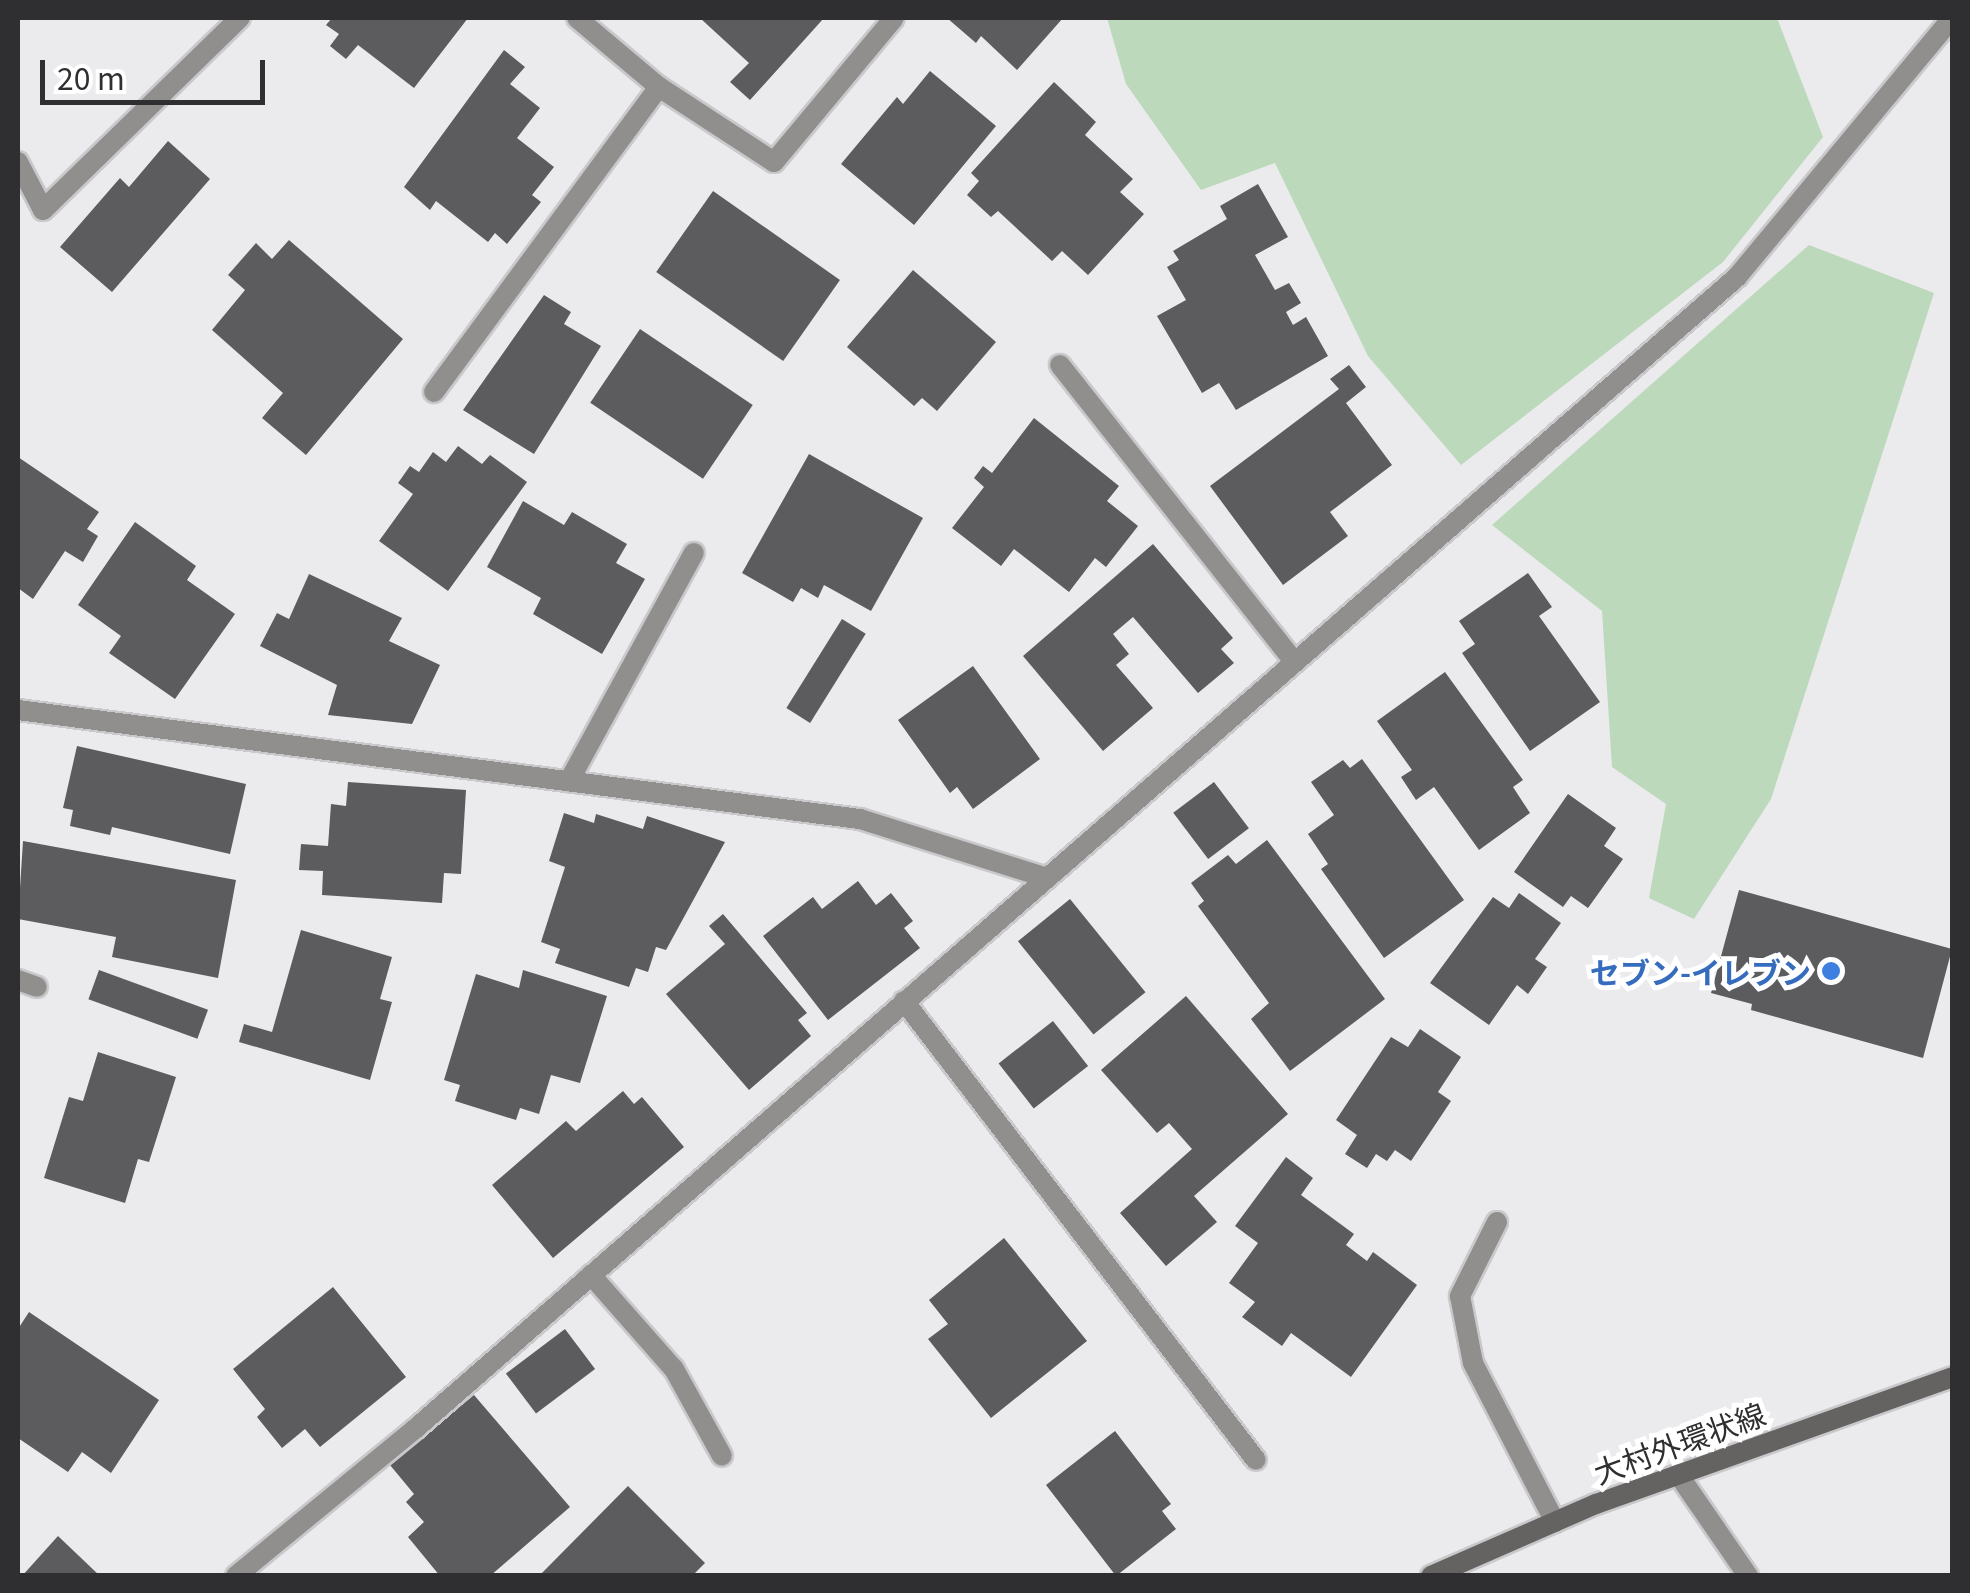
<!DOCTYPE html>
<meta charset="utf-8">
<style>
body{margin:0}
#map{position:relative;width:1970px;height:1593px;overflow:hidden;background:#ebeaed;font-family:Georgia,"Noto Sans JP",serif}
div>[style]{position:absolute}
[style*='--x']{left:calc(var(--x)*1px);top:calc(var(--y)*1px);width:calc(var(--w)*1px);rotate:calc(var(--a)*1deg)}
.green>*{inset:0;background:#bcd9bc}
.building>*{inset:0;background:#5c5b5e;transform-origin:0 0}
.roads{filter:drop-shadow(2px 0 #c9c8cb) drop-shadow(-2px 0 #c9c8cb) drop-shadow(0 2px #c9c8cb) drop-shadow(0 -2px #c9c8cb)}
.service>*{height:20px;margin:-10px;padding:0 10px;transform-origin:10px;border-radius:10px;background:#908f8d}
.minor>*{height:20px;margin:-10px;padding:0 10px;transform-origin:10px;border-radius:10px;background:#908f8d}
.secondary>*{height:20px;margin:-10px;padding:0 10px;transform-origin:10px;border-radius:10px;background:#656362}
.dots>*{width:28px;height:28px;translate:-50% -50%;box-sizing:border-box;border:5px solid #fff;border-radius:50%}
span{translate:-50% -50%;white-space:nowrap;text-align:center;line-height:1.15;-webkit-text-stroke:10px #fff;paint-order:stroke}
.shop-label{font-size:30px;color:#366cbe;font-weight:700}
.right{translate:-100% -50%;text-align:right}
.street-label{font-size:30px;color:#2f2e30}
.frame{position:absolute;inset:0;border:20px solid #2f2e30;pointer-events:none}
.scale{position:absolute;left:40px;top:60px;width:225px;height:45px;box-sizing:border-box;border:5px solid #2f2e30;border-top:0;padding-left:12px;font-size:30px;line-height:35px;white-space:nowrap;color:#2f2e30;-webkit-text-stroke:8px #fff;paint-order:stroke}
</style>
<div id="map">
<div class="green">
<i style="clip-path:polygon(1107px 18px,1777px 18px,1823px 137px,1723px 262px,1461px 465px,1368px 356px,1275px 163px,1201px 190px,1126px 84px)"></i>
<i style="clip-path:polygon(1809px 245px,1934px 293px,1771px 799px,1694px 919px,1649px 898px,1666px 804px,1612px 767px,1602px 611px,1492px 525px)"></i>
</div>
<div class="building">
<i style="clip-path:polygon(332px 18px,468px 18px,414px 88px,358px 45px,346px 59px,330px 46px,339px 34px,326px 25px)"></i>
<i style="clip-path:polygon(700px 18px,824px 18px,750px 100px,730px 82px,749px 63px)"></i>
<i style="clip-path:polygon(947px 18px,1063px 18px,1017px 70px,981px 36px,976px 43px)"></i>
<i style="clip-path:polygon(504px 50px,525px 67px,510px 84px,540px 108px,517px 138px,554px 167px,532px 195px,541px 202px,507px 244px,495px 233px,488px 242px,436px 201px,430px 210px,404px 187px)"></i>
<i style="clip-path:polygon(930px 71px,996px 126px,914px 225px,841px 164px,897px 97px,903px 104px)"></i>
<i style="clip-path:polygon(1054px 82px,1096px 122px,1085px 135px,1133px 179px,1120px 192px,1144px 214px,1088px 275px,1062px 251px,1052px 261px,998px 211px,991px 217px,967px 195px,979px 181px,971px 173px)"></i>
<i style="clip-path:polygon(168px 141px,210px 179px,112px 292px,60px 247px,120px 178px,129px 187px)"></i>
<i style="clip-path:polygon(1258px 184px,1288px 237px,1255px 255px,1275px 290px,1289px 283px,1301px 303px,1286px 312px,1293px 325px,1306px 317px,1328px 356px,1236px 410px,1219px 383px,1202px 393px,1157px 316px,1186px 300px,1167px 267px,1179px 260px,1173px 251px,1227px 219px,1220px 206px)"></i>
<i style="left:713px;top:191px;width:155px;height:99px;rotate:35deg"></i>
<i style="clip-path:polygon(289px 240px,403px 339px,306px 455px,262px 418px,283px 393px,212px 330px,245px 290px,228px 275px,256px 243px,272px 259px)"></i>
<i style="clip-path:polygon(913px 270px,996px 342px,937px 411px,922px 398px,914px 406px,847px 347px)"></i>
<i style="clip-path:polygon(544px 295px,571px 312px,564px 324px,601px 346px,534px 454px,463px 410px)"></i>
<i style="left:640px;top:329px;width:136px;height:89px;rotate:34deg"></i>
<i style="clip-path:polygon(1349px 365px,1366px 387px,1346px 403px,1392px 465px,1330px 512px,1348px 536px,1283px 585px,1210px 486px,1339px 389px,1330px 379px)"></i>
<i style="clip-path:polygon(1034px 418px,1119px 486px,1107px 501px,1138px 526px,1106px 567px,1095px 558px,1069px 592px,1014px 549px,1001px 566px,952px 528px,984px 487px,974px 478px,983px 466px,992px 473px)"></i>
<i style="clip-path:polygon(458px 446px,482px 464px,490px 455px,527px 482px,448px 591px,379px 541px,413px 494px,398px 483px,410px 466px,419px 472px,433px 452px,446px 462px)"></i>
<i style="clip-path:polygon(809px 454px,923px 518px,871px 611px,824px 585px,818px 598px,801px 588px,793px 602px,742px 573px)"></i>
<i style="clip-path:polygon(18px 457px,99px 512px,87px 529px,98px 536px,83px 562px,65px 551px,33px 599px,18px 588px)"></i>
<i style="clip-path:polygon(523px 501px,564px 525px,572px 512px,627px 544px,616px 563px,645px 579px,602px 654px,533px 614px,541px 598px,487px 567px)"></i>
<i style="clip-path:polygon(135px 522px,196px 566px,187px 580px,235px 614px,175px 699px,109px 653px,121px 636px,78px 605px)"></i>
<i style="clip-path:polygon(1153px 544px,1233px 638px,1221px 649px,1234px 663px,1198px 693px,1133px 617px,1113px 634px,1129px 654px,1116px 665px,1153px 708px,1103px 751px,1023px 656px)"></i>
<i style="clip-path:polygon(1528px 573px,1552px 607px,1539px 616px,1600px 702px,1530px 751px,1462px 653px,1475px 644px,1459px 621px)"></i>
<i style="clip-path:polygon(309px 574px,402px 618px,389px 641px,440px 665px,412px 724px,328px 715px,337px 685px,260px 646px,277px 613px,289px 619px)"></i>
<i style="left:842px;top:619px;width:28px;height:105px;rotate:32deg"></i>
<i style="clip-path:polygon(973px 666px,1040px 759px,973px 809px,957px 787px,950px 793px,898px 720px)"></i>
<i style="clip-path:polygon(1445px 672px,1523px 780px,1513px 787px,1530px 813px,1479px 850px,1434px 787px,1416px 800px,1401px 777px,1412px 770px,1377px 721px)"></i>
<i style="clip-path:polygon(77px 746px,246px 784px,230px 854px,112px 827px,110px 835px,70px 826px,73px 810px,63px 808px)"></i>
<i style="clip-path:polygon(1362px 759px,1464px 900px,1384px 958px,1321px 869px,1328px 864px,1308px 834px,1334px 815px,1311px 782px,1343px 760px,1350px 768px)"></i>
<i style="clip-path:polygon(348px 782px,466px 790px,461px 874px,444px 873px,442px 903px,322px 895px,323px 871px,299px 870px,301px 844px,328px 846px,331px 804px,346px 806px)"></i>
<i style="left:1214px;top:782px;width:58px;height:51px;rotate:53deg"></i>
<i style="clip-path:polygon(1568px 794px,1616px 828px,1604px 846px,1623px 859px,1588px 908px,1571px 896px,1563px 907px,1514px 872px)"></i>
<i style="clip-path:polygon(564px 813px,594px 823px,596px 814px,643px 829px,647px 816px,725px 842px,666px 950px,656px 947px,648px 972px,636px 968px,629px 987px,555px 963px,560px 949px,541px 942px,565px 867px,549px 861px)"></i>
<i style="clip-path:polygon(1267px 840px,1385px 999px,1290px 1071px,1251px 1019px,1269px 1003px,1198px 906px,1204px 901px,1191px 883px,1228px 855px,1236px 864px)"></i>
<i style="clip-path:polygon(23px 841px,236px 880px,218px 978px,112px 957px,116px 937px,18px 919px)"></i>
<i style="clip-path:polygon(858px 881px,876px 905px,891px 893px,913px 921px,904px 928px,920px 948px,828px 1020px,763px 936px,813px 897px,822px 909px)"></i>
<i style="clip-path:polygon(1739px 890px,1952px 949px,1923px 1058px,1751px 1010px,1752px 1004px,1711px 993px)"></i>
<i style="clip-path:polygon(1519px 893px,1561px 923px,1535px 959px,1547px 967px,1528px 994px,1517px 985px,1489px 1025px,1430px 983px,1493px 897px,1509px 908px)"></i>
<i style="left:1070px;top:899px;width:120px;height:67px;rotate:51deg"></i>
<i style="clip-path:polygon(723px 914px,807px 1013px,798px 1020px,811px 1036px,749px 1090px,666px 994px,725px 944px,709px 926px)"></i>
<i style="clip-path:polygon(301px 930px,392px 957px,380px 999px,392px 1002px,370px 1080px,239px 1042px,244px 1024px,272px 1032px)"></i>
<i style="left:99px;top:970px;width:116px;height:31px;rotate:20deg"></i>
<i style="clip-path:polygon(523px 970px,607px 996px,580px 1083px,551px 1075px,539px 1114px,520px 1108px,516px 1120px,455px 1101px,460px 1085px,444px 1080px,476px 974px,519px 988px)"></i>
<i style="clip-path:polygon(1186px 996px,1288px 1114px,1194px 1196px,1217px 1222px,1166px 1266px,1120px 1213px,1192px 1149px,1169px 1123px,1157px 1133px,1101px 1070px)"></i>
<i style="left:1053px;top:1021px;width:57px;height:69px;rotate:52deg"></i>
<i style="clip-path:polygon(1420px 1029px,1461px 1057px,1438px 1092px,1451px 1101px,1411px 1161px,1395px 1150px,1387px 1161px,1376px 1154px,1367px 1168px,1345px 1154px,1357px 1135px,1336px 1120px,1391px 1037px,1408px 1047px)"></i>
<i style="clip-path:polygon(98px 1052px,176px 1077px,149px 1162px,138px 1159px,125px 1203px,44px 1178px,69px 1097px,83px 1101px)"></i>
<i style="clip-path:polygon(623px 1091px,634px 1104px,642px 1097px,684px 1147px,553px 1258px,492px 1185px,566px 1121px,576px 1131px)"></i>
<i style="clip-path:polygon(1286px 1157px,1313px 1178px,1301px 1195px,1354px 1234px,1346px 1245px,1367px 1261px,1373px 1252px,1417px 1285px,1351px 1377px,1291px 1333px,1282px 1346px,1242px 1317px,1255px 1302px,1229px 1283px,1258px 1243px,1235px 1226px)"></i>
<i style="clip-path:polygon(1004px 1238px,1087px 1341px,991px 1418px,928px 1339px,948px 1324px,929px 1300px)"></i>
<i style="clip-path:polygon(333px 1287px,406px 1377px,320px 1447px,305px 1429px,282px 1448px,257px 1417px,265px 1409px,233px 1369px)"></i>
<i style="clip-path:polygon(29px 1312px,159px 1400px,111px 1473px,82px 1452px,68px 1472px,18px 1438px,18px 1329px)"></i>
<i style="left:565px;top:1329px;width:50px;height:74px;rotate:53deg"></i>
<i style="clip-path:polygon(474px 1395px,570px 1507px,490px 1576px,440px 1576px,408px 1537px,424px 1522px,406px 1502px,414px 1494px,390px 1465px)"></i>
<i style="clip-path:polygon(1115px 1431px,1171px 1504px,1162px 1511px,1176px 1529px,1116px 1576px,1046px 1485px)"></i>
<i style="clip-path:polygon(628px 1486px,705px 1563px,692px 1576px,539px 1576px)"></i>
<i style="clip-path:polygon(58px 1536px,100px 1576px,22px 1576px)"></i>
</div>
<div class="roads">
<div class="service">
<i style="--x:569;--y:781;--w:260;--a:-61.3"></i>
</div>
<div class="minor">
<i style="--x:577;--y:18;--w:107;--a:40.1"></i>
<i style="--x:659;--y:87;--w:137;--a:33.1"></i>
<i style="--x:774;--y:162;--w:187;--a:-50.2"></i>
<i style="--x:18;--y:162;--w:54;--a:62.5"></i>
<i style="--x:43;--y:210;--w:275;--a:-44.3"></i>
<i style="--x:1060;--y:365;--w:377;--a:51.7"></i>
<i style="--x:434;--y:392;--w:379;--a:-53.6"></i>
<i style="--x:18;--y:710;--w:849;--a:7.38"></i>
<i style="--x:860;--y:819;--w:193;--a:17.5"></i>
<i style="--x:18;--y:980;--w:20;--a:20"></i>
<i style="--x:904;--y:1001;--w:578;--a:52.52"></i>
<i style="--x:1497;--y:1222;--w:83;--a:116.6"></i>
<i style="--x:1460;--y:1296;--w:68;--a:79"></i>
<i style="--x:1473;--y:1363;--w:179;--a:62.7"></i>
<i style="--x:591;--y:1275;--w:125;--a:48.6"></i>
<i style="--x:674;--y:1369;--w:99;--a:61.1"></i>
<i style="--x:1678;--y:1474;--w:124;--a:55.5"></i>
<i style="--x:236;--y:1576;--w:232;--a:-39.4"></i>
<i style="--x:415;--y:1429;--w:1754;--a:-41.07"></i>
<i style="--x:1737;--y:277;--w:337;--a:-50.3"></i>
</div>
<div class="secondary">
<i style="--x:1431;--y:1576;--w:180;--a:-23.6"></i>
<i style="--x:1596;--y:1504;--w:378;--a:-19.6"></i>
</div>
</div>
<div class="dots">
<i style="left:1831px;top:971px;background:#3f7fe0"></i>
</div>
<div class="shop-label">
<span class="right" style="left:1811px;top:971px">セブン-イレブン</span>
</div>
<div class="street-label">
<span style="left:1679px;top:1442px;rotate:-20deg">大村外環状線</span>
</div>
<div class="frame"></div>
<div class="scale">20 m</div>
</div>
